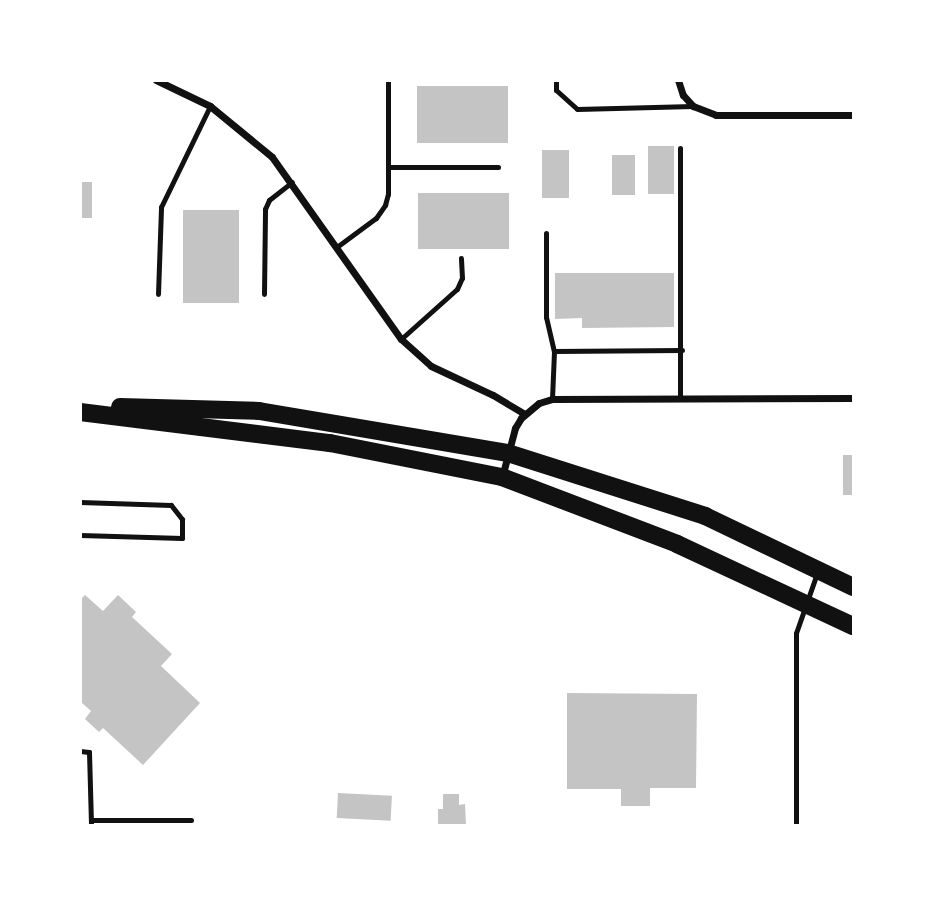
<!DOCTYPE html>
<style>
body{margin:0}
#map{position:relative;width:934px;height:906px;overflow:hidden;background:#fff;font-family:"Roboto Condensed",sans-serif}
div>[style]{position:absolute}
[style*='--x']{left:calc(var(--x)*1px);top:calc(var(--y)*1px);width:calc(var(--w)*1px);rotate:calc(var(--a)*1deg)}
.building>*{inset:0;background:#c4c4c4;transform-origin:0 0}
.service>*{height:5px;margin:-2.5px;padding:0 2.5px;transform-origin:2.5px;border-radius:2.5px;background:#111}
.minor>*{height:7px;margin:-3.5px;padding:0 3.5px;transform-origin:3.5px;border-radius:3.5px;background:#111}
.trunk>*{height:18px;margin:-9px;padding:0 9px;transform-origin:9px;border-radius:9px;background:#111}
span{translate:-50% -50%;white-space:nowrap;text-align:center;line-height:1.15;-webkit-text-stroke:6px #fff;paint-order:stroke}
.frame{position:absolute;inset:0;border:82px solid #fff;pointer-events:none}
</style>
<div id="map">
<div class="building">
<i style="left:417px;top:86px;width:91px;height:57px"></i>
<i style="left:648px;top:146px;width:26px;height:48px"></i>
<i style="left:542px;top:150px;width:27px;height:48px"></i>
<i style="left:612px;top:155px;width:23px;height:40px"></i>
<i style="left:80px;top:182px;width:12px;height:36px"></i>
<i style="left:418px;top:193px;width:91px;height:56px"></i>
<i style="left:183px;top:210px;width:56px;height:93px"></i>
<i style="clip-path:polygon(555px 273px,674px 273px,674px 327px,582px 328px,582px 318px,555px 319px)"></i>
<i style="left:843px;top:455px;width:10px;height:40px"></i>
<i style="clip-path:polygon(85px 595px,103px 611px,118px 595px,136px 612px,132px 617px,172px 654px,161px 666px,200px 703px,143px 765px,103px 728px,99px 732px,85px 719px,91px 711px,82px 703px,80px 705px,80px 600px)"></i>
<i style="clip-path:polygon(567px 693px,697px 694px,696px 788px,650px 788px,650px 806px,621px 806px,621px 789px,567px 789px)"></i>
<i style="left:338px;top:793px;width:54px;height:25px;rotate:3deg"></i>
<i style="clip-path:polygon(443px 794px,459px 794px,459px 805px,465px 804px,466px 825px,438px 825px,438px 809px,443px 809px)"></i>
</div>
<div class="service">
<i style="--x:556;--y:80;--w:10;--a:90"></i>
<i style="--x:556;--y:90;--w:28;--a:42"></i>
<i style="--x:577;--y:109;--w:116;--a:-1.5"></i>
<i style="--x:680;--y:148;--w:249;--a:90"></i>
<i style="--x:388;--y:167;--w:110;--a:0"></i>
<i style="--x:546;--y:233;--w:84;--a:90"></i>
<i style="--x:546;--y:317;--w:35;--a:77"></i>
<i style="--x:338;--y:246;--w:47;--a:-36.4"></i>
<i style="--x:376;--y:218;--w:16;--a:-55"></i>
<i style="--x:385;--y:205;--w:11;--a:-75"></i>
<i style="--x:388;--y:194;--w:114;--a:-90"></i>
<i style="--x:158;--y:294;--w:87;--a:-88"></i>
<i style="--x:161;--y:207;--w:112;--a:-64.1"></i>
<i style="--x:264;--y:294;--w:85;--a:-89.3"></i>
<i style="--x:265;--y:209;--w:10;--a:-66"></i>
<i style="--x:269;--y:200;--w:29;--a:-38"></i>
<i style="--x:401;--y:339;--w:75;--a:-41.8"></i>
<i style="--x:457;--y:289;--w:12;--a:-66"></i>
<i style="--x:462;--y:278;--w:20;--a:-93"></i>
<i style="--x:552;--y:399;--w:48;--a:-87.6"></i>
<i style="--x:554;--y:351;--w:128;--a:-0.4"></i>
<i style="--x:80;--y:502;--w:91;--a:1.9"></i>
<i style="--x:171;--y:505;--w:18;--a:52"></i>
<i style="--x:182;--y:519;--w:19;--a:90"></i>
<i style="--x:182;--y:538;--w:102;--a:-178.3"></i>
<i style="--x:80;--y:751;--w:9;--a:6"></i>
<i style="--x:89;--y:752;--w:73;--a:88.4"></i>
<i style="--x:91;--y:820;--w:100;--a:0"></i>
<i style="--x:796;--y:825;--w:192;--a:-90"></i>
<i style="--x:796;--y:633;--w:64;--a:-70.7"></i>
</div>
<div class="minor">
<i style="--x:156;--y:80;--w:60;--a:25.7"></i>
<i style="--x:210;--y:106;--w:80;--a:39.4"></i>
<i style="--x:272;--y:157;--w:223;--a:54.7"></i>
<i style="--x:401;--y:339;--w:40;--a:42"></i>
<i style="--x:431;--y:366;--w:68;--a:25.1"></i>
<i style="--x:493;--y:395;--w:37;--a:31"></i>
<i style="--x:678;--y:80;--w:16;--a:72"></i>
<i style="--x:683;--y:95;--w:15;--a:48"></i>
<i style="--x:693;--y:106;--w:25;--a:21"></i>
<i style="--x:716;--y:115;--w:137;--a:0"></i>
<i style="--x:502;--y:477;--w:51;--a:-75.1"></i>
<i style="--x:515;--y:428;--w:12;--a:-59"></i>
<i style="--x:521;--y:418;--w:23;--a:-40"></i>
<i style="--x:539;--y:403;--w:14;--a:-17"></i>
<i style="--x:552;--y:399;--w:301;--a:-0.2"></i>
</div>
<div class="trunk">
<i style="--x:120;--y:407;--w:139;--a:1.6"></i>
<i style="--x:259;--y:411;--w:253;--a:9.6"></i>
<i style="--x:508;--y:453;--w:207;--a:17.7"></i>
<i style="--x:705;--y:516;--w:164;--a:25.6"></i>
<i style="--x:80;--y:412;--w:252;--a:7.1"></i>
<i style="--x:330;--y:443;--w:175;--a:11.2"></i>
<i style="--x:502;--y:477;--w:187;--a:20.9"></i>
<i style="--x:677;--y:544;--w:194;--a:25"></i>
</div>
<div class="frame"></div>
</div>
